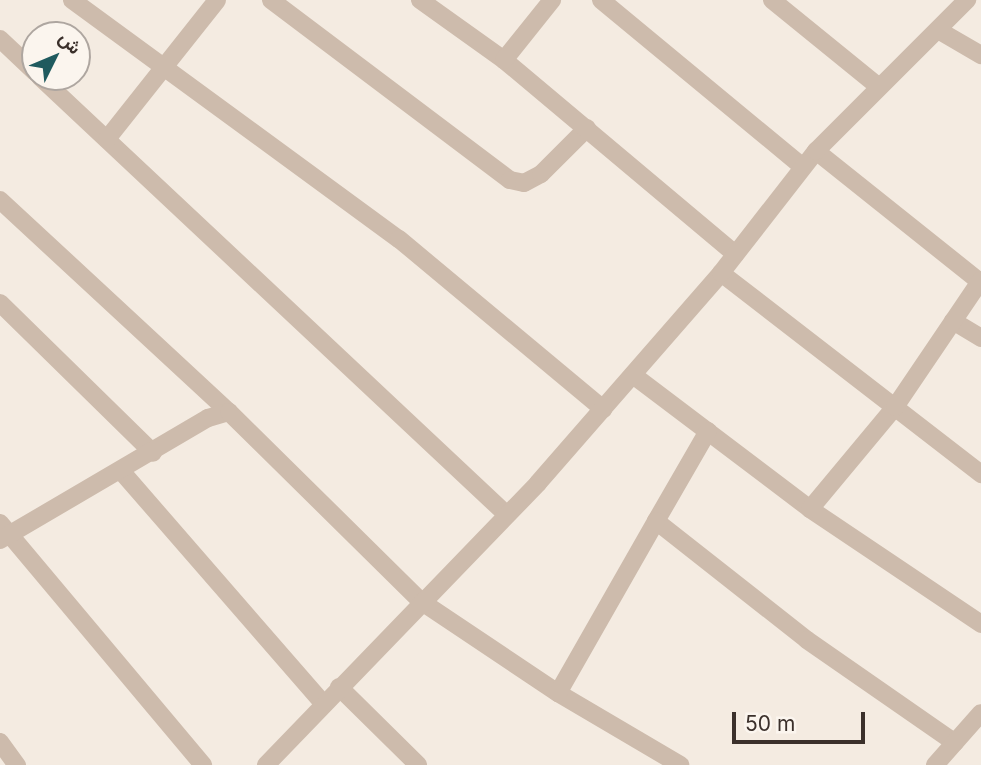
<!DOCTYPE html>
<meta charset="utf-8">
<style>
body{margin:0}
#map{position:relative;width:981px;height:765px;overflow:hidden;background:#f4ebe1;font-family:Inter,Vazirmatn,sans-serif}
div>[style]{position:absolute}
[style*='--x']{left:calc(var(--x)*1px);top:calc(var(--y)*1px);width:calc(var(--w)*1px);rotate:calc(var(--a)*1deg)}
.minor>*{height:18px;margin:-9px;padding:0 9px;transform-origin:9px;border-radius:9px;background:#cdbbac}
span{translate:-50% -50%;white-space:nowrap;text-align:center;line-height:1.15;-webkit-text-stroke:7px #fbf5ee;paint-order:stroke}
.north{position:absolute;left:21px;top:21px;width:70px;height:70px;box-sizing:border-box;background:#fbf5ee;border:2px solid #aea6a0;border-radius:50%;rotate:47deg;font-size:19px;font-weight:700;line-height:28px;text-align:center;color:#3b302b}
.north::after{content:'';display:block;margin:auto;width:24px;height:32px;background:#1f5a5e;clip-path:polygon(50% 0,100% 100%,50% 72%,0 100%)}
.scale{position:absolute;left:732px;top:712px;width:133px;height:32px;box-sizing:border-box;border:4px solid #3b302b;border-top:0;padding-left:9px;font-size:21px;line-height:24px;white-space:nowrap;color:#3b302b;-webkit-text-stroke:5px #fbf5ee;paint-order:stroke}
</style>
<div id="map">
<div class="minor">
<i style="--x:72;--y:0;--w:405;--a:36.2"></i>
<i style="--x:399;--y:239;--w:266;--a:39.8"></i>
<i style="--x:271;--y:0;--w:299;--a:37"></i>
<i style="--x:510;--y:180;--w:14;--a:12"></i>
<i style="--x:524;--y:183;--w:19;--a:-28"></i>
<i style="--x:541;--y:174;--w:65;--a:-45"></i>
<i style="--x:420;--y:0;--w:103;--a:35.5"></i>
<i style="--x:504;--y:60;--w:302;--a:40"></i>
<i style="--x:601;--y:0;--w:262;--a:39.6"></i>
<i style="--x:772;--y:0;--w:136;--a:39.1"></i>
<i style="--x:938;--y:30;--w:50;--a:30.2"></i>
<i style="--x:0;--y:39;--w:48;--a:43.3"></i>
<i style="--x:504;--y:60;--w:77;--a:-51.3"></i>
<i style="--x:40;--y:77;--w:640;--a:43.16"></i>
<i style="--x:107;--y:139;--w:177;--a:-51.6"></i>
<i style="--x:816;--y:151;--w:210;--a:38.6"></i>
<i style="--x:0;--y:200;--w:312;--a:42.8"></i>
<i style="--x:721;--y:273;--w:329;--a:37.7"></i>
<i style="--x:0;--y:303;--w:214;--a:44.4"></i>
<i style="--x:953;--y:321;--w:33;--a:31"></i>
<i style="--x:633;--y:375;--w:222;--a:37.1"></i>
<i style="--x:810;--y:509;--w:206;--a:33.9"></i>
<i style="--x:708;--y:431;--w:104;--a:120"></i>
<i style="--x:656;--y:521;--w:192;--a:38.2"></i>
<i style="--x:807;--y:640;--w:180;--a:34.8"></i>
<i style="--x:122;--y:472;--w:308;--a:49"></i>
<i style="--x:810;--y:509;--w:133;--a:-50.2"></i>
<i style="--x:895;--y:407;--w:153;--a:-55.9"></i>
<i style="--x:0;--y:523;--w:316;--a:50"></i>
<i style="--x:0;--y:540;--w:241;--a:-30.4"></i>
<i style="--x:208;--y:418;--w:22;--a:-16"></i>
<i style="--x:229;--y:412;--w:271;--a:44.6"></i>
<i style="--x:422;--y:602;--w:164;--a:33.8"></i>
<i style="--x:558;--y:693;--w:142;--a:30.5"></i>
<i style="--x:339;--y:687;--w:111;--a:44.6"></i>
<i style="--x:558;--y:693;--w:198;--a:-60.3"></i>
<i style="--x:0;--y:742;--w:29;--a:54"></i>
<i style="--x:266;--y:765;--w:392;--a:-46"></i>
<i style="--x:538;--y:483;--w:279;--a:-48.9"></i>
<i style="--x:721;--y:273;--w:155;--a:-52.1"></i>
<i style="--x:816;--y:151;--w:214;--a:-45"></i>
<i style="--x:935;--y:765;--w:69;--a:-48.5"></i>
</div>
<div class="north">ش</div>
<div class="scale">50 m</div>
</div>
